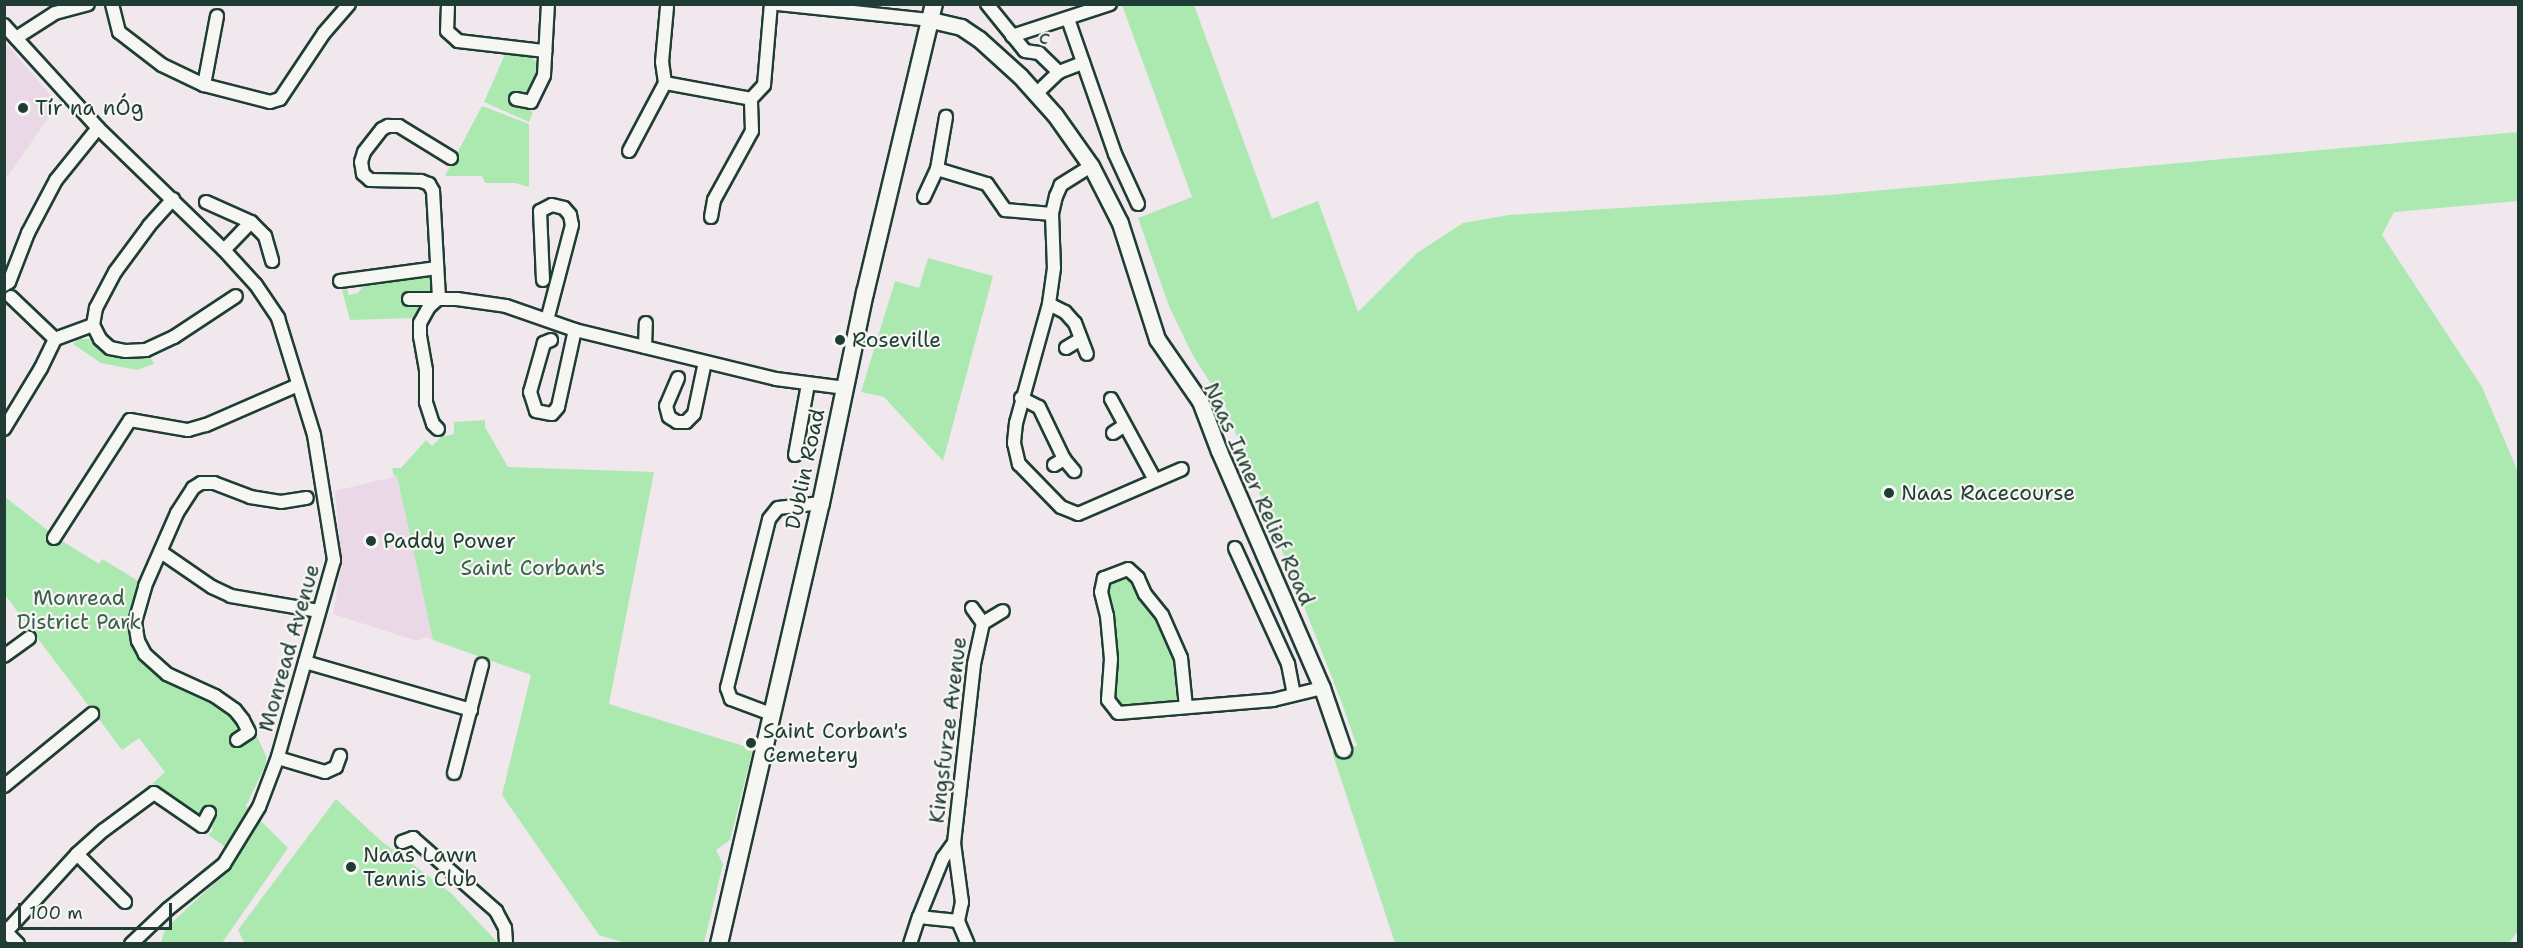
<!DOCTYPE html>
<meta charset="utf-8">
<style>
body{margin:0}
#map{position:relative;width:2523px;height:948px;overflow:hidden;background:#f1e8ed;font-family:"Shantell Sans",sans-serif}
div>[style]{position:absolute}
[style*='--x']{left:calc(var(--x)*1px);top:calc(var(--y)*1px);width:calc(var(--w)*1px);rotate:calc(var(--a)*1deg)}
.built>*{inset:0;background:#ead8e7}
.green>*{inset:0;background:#abe9b1}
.roads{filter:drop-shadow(2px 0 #1f3d34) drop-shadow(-2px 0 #1f3d34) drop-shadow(0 2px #1f3d34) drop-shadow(0 -2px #1f3d34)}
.minor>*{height:12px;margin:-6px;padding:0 6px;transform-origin:6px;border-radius:6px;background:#f6f6f2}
.tertiary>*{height:15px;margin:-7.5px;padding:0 7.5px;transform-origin:7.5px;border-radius:7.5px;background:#f6f6f2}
.secondary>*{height:16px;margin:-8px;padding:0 8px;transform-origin:8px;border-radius:8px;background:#f6f6f2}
.dots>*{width:16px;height:16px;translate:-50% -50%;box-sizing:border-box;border:3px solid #f6f6f2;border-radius:50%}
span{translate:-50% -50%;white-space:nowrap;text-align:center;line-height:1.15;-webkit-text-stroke:4.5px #f6f6f2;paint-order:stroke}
.street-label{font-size:21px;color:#1f3d34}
.poi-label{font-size:21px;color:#1f3d34}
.left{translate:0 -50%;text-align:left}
.park-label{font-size:21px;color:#3b5f4d}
.frame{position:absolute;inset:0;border:6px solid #1f3d34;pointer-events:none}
.scale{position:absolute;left:18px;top:903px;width:154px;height:27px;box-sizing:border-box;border:3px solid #1f3d34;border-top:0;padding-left:8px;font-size:18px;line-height:21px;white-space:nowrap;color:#1f3d34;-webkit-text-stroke:4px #f6f6f2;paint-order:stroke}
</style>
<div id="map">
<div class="built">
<i style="clip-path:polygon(5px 42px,58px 104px,5px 180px)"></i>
<i style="clip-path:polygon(397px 476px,433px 640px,426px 637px,417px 641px,333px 614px,342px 564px,335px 491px)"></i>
</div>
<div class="green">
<i style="clip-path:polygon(1122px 5px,1194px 5px,1272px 219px,1318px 201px,1358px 312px,1417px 253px,1463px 223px,1509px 215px,1829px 195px,2518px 132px,2518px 201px,2394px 212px,2382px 235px,2482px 387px,2518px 472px,2518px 931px,2508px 944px,1395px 943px,1332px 752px,1357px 746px,1340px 698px,1225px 406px,1192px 354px,1169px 306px,1138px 218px,1192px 197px)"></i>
<i style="clip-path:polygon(505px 54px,531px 56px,538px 64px,534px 85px,526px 91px,523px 106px,533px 112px,529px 122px,484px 102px)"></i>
<i style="clip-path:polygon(482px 106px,529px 124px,529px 187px,515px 183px,485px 183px,482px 176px,445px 176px)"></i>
<i style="clip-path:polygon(928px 258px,993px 276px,943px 461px,884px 397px,861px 392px,895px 281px,919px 288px)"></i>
<i style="clip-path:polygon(434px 272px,434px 289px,426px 293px,414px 318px,350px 320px,342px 290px,347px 289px,349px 295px,358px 293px,366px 282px)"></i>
<i style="clip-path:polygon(78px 339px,93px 339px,102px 350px,121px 358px,150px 357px,154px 364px,137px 370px,101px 363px,73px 344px)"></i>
<i style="clip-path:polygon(485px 420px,485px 427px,508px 467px,654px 472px,609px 704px,753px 749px,730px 840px,716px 850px,723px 864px,704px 943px,625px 943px,599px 935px,502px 795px,531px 675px,433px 640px,397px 476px,394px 476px,392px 468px,401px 468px,426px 440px,432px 446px,441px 437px,454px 434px,454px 422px)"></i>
<i style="clip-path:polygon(5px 497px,59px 539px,99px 564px,102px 559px,140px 582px,129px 621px,132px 622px,134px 644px,230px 712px,237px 721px,235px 737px,240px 744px,256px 734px,266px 756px,266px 764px,246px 806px,288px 848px,222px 943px,161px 943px,165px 929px,233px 866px,226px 847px,208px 835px,213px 830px,210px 825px,152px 784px,165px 772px,139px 738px,122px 750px,5px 595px)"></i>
<i style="clip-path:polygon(1124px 576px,1131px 580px,1139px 597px,1155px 618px,1174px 662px,1177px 694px,1176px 702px,1169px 705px,1117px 708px,1113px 705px,1104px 595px,1107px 584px)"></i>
<i style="clip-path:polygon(336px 799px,380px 840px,451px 893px,498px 943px,244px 942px,238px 930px)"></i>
</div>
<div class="roads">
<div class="minor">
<i style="--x:112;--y:4;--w:29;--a:76"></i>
<i style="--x:119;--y:32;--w:54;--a:37.5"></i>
<i style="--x:162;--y:65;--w:47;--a:25.5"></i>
<i style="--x:204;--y:85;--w:68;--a:14.4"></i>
<i style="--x:270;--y:102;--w:10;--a:-17"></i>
<i style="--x:280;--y:99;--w:79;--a:-56.3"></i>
<i style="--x:324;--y:33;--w:38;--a:-49"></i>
<i style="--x:448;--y:4;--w:27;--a:92"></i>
<i style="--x:447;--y:31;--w:15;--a:42"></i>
<i style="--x:458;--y:41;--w:88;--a:6.6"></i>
<i style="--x:778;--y:4;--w:154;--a:6"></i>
<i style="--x:987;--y:4;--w:60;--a:51"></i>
<i style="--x:1025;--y:51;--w:14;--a:8"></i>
<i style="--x:1039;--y:53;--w:28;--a:44"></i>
<i style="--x:1068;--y:19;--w:143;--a:70.8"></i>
<i style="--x:1115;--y:154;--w:55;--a:65.3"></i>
<i style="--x:4;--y:25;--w:139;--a:47.6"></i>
<i style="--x:98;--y:128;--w:175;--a:44.1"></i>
<i style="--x:224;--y:250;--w:47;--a:47.6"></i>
<i style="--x:256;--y:285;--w:40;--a:56"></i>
<i style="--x:278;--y:318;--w:122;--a:72.9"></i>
<i style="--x:314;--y:435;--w:127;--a:80.9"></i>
<i style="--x:334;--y:560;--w:205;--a:105.9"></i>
<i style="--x:278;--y:757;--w:53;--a:110.8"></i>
<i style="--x:259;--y:807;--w:67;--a:121.6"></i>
<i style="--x:224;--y:864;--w:72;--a:141.2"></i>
<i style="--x:168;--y:909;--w:51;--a:136.6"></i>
<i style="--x:1012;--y:36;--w:103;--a:-18.1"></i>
<i style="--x:16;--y:38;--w:46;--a:-32.7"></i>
<i style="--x:55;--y:13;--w:34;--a:-15"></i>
<i style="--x:665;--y:83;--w:21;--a:-98"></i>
<i style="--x:662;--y:62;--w:55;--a:-84.8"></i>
<i style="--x:204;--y:85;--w:70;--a:-79.3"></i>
<i style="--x:1036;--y:94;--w:32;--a:-44"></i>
<i style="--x:1059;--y:72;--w:26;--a:-21"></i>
<i style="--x:516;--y:99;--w:15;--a:11"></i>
<i style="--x:531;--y:102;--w:30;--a:-64"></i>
<i style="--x:544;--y:75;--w:71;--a:-86.8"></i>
<i style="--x:629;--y:151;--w:77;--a:-62.1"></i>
<i style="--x:665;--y:83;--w:87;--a:10.5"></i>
<i style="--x:1091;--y:166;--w:36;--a:148"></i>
<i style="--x:1061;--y:185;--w:12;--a:114"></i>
<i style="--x:1056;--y:196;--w:18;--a:103"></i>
<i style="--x:1052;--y:214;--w:54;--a:87.9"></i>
<i style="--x:1054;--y:268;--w:36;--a:98"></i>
<i style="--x:1049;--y:304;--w:123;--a:105.5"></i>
<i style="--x:1016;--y:423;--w:20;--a:96"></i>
<i style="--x:1014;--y:443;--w:22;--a:77"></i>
<i style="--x:1019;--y:464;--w:60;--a:45.7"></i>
<i style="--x:1061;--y:507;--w:18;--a:22"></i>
<i style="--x:1078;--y:514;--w:113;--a:-23.4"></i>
<i style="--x:937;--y:169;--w:52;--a:16.7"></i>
<i style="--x:987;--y:184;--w:32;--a:55"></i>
<i style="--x:1005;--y:210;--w:47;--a:4.9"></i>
<i style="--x:924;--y:197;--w:31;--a:-65"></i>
<i style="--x:937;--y:169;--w:53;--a:-80.2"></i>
<i style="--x:173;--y:199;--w:36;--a:132"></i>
<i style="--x:149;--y:226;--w:57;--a:126.5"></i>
<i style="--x:115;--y:272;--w:41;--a:117.8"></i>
<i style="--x:96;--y:308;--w:17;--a:100"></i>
<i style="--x:93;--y:325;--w:16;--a:63"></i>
<i style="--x:100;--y:339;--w:13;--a:42"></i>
<i style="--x:110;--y:348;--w:16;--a:11"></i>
<i style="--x:126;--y:351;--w:20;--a:-3"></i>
<i style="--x:146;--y:350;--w:31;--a:-25"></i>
<i style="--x:174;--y:337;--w:74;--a:-33.5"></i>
<i style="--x:206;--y:202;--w:49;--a:24"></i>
<i style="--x:251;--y:222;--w:39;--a:134"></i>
<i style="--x:711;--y:217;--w:17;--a:-80"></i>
<i style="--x:714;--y:200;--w:79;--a:-61.2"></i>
<i style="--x:752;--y:131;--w:32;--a:-92"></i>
<i style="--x:751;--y:99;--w:19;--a:-47"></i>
<i style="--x:764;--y:85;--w:81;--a:-85.1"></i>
<i style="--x:251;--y:222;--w:20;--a:45"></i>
<i style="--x:265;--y:236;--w:26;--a:74"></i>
<i style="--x:543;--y:280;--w:69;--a:-92.5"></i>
<i style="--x:540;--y:211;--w:13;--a:-27"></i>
<i style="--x:552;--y:205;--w:12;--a:14"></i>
<i style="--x:564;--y:208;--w:9;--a:49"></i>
<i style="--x:570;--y:215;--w:10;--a:79"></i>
<i style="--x:572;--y:225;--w:98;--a:104.7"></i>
<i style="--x:340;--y:281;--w:98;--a:-7.6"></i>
<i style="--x:4;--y:285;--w:6;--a:-31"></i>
<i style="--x:9;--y:282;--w:53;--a:-68.8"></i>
<i style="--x:28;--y:233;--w:60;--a:-62.2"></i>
<i style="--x:56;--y:180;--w:67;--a:-51.1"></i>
<i style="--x:11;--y:297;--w:61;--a:43.7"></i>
<i style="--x:409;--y:299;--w:48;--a:0"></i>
<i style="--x:457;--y:299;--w:49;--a:8.1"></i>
<i style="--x:506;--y:306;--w:73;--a:19.2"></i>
<i style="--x:575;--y:330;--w:207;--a:13.7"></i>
<i style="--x:776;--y:379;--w:70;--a:7.4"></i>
<i style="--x:1049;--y:304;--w:18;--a:27"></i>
<i style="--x:1065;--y:312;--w:15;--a:48"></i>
<i style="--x:1075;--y:323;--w:33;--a:69"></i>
<i style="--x:551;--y:340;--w:8;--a:157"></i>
<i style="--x:544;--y:343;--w:51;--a:105.9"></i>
<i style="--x:530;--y:392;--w:20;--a:72"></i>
<i style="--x:536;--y:411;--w:16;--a:11"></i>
<i style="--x:552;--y:414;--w:9;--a:-49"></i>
<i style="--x:558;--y:407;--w:79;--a:-77.6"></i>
<i style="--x:645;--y:347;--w:24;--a:-88"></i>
<i style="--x:1066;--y:348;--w:17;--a:-31"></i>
<i style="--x:678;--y:378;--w:30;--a:113"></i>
<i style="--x:666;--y:406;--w:11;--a:75"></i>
<i style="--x:669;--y:417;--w:9;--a:32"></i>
<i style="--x:677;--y:422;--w:9;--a:0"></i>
<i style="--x:686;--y:422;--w:11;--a:-45"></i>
<i style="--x:694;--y:414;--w:53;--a:-78.1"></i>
<i style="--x:1021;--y:398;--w:20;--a:27"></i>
<i style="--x:1039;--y:407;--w:58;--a:64.3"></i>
<i style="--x:1064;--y:459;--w:16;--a:50"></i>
<i style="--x:1111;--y:399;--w:92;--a:61.5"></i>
<i style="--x:4;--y:429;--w:71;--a:-58.8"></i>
<i style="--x:41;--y:368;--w:32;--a:-64"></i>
<i style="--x:55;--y:339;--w:40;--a:-20.2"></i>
<i style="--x:438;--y:429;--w:7;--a:-135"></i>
<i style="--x:433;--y:424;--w:23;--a:-108"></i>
<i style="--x:426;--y:402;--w:32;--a:-90"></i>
<i style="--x:426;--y:370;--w:34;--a:-100"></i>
<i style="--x:420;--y:337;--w:14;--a:-90"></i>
<i style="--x:420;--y:323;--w:18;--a:-61"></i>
<i style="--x:429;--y:307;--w:13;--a:-42"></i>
<i style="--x:439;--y:298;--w:107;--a:-93.2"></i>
<i style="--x:433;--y:191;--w:8;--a:-120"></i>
<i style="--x:429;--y:184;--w:9;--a:-159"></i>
<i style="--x:421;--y:181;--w:51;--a:-178.9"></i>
<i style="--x:370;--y:180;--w:9;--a:-139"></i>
<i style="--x:363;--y:174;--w:12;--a:-99"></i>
<i style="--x:361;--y:162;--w:10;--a:-73"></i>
<i style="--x:364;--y:152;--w:29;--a:-52"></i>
<i style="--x:382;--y:129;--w:7;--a:-27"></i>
<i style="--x:388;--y:126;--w:11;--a:0"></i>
<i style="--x:399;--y:126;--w:61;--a:31.6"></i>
<i style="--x:1113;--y:433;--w:14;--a:-34"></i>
<i style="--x:795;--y:455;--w:72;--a:-79.6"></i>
<i style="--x:1054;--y:465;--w:12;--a:-31"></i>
<i style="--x:54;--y:538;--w:140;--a:-57.2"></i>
<i style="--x:130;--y:420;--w:59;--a:9.8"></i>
<i style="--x:188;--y:430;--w:19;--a:-16"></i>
<i style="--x:206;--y:425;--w:100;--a:-23.5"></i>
<i style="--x:1235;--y:548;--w:128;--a:65.4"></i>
<i style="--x:1288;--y:664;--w:31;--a:79"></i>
<i style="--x:161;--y:552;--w:62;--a:34.5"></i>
<i style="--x:212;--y:587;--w:21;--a:25"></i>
<i style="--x:231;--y:596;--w:89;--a:9.7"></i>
<i style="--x:972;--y:608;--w:19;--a:54"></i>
<i style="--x:983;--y:623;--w:23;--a:-31"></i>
<i style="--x:4;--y:656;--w:31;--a:-36"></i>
<i style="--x:305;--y:662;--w:173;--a:16.1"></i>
<i style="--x:1186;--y:707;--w:49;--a:-95.8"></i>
<i style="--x:1181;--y:658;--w:47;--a:-113.8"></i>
<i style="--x:1162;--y:615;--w:27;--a:-129"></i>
<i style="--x:1145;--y:594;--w:17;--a:-114"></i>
<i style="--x:1138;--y:578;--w:13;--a:-138"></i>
<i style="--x:1128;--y:569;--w:26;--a:159"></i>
<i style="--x:1104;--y:578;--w:14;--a:102"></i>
<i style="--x:1101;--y:592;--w:25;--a:76"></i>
<i style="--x:1107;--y:616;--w:43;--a:84.7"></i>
<i style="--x:1111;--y:659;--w:41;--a:94.2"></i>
<i style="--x:1108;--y:700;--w:16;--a:52"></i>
<i style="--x:1118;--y:713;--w:156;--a:-4.8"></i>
<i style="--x:1273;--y:700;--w:50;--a:-13.8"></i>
<i style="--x:771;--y:714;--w:43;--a:-159.4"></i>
<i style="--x:731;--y:699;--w:12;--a:-110"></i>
<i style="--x:727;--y:688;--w:174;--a:-76"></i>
<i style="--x:769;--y:519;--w:14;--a:-51"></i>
<i style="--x:778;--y:508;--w:43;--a:-6.6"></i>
<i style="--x:237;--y:740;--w:14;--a:-34"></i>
<i style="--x:249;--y:732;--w:13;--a:-117"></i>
<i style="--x:243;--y:720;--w:13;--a:-129"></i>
<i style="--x:235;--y:710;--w:24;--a:-145"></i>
<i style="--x:215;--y:696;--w:53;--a:-155.4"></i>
<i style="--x:167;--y:674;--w:30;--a:-138"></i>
<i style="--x:145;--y:654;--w:15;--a:-118"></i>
<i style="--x:138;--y:641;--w:19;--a:-99"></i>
<i style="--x:135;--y:622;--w:37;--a:-74"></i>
<i style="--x:145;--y:586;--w:80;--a:-66.3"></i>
<i style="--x:177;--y:513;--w:30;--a:-57"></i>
<i style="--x:193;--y:488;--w:9;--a:-32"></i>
<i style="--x:201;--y:483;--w:13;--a:0"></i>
<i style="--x:214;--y:483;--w:39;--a:21"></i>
<i style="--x:250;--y:497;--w:31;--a:9"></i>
<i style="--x:281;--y:502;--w:26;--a:-9"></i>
<i style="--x:278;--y:758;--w:49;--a:16.6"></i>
<i style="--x:325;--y:772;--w:12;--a:-24"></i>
<i style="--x:336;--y:767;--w:12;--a:-70"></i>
<i style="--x:454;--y:773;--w:112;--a:-75.5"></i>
<i style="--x:4;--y:786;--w:114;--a:-39.3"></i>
<i style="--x:402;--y:842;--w:12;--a:-20"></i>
<i style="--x:413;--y:838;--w:111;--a:41.3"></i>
<i style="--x:496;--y:911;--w:19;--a:62"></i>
<i style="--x:505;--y:928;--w:16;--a:86"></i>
<i style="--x:954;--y:843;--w:60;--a:82.3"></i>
<i style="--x:962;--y:902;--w:19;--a:102"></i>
<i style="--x:77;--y:854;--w:68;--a:45"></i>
<i style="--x:919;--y:917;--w:64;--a:-67.9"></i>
<i style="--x:943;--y:858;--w:19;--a:-54"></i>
<i style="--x:954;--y:843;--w:180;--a:-83.6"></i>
<i style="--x:974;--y:664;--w:42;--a:-77.6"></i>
<i style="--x:6;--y:932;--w:17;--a:45"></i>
<i style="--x:4;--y:934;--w:108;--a:-47.6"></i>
<i style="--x:77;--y:854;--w:36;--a:-42"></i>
<i style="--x:104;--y:830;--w:62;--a:-36.5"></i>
<i style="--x:154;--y:793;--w:58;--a:34.5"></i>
<i style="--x:202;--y:826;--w:15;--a:-62"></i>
<i style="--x:910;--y:944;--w:28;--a:-72"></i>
<i style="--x:919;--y:917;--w:39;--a:6"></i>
<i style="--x:958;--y:921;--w:25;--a:67"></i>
</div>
<div class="tertiary">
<i style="--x:931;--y:20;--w:31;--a:13"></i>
<i style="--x:961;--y:27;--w:22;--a:34"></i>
<i style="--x:979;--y:39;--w:55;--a:42.1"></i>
<i style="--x:1020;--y:76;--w:52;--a:48.1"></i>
<i style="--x:1055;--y:115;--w:62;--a:54.8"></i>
<i style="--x:1091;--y:166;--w:64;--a:63"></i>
<i style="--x:1120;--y:223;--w:122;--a:72.3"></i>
<i style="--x:1157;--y:339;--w:75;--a:55.3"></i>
<i style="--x:1200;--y:401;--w:53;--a:69.2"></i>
<i style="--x:1219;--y:451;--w:258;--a:66.5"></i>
<i style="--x:1322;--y:688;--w:65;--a:71"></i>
</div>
<div class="secondary">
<i style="--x:719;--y:944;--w:453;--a:-77"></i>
<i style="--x:821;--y:503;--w:215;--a:-78.2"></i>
<i style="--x:865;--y:293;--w:297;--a:-76.6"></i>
</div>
</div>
<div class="dots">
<i style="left:23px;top:108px;background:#1f3d34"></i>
<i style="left:840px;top:340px;background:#1f3d34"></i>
<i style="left:1889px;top:493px;background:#1f3d34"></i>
<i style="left:371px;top:541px;background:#1f3d34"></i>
<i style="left:751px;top:743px;background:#1f3d34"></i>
<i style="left:351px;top:867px;background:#1f3d34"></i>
</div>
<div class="street-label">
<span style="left:1045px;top:37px;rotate:25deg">c</span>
<span style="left:805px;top:469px;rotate:-78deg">Dublin Road</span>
<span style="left:1259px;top:494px;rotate:66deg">Naas Inner Relief Road</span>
<span style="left:289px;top:648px;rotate:-74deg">Monread Avenue</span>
<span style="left:948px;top:730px;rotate:-83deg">Kingsfurze Avenue</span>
</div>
<div class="poi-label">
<span class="left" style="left:35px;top:108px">Tír na nÓg</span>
<span class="left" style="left:852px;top:340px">Roseville</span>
<span class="left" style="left:1901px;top:493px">Naas Racecourse</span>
<span class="left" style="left:383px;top:541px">Paddy Power</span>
<span class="left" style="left:763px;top:743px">Saint Corban's<br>Cemetery</span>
<span class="left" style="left:363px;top:867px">Naas Lawn<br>Tennis Club</span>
</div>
<div class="park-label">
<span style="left:533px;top:568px">Saint Corban's</span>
<span style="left:79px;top:610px">Monread<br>District Park</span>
</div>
<div class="frame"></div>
<div class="scale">100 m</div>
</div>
